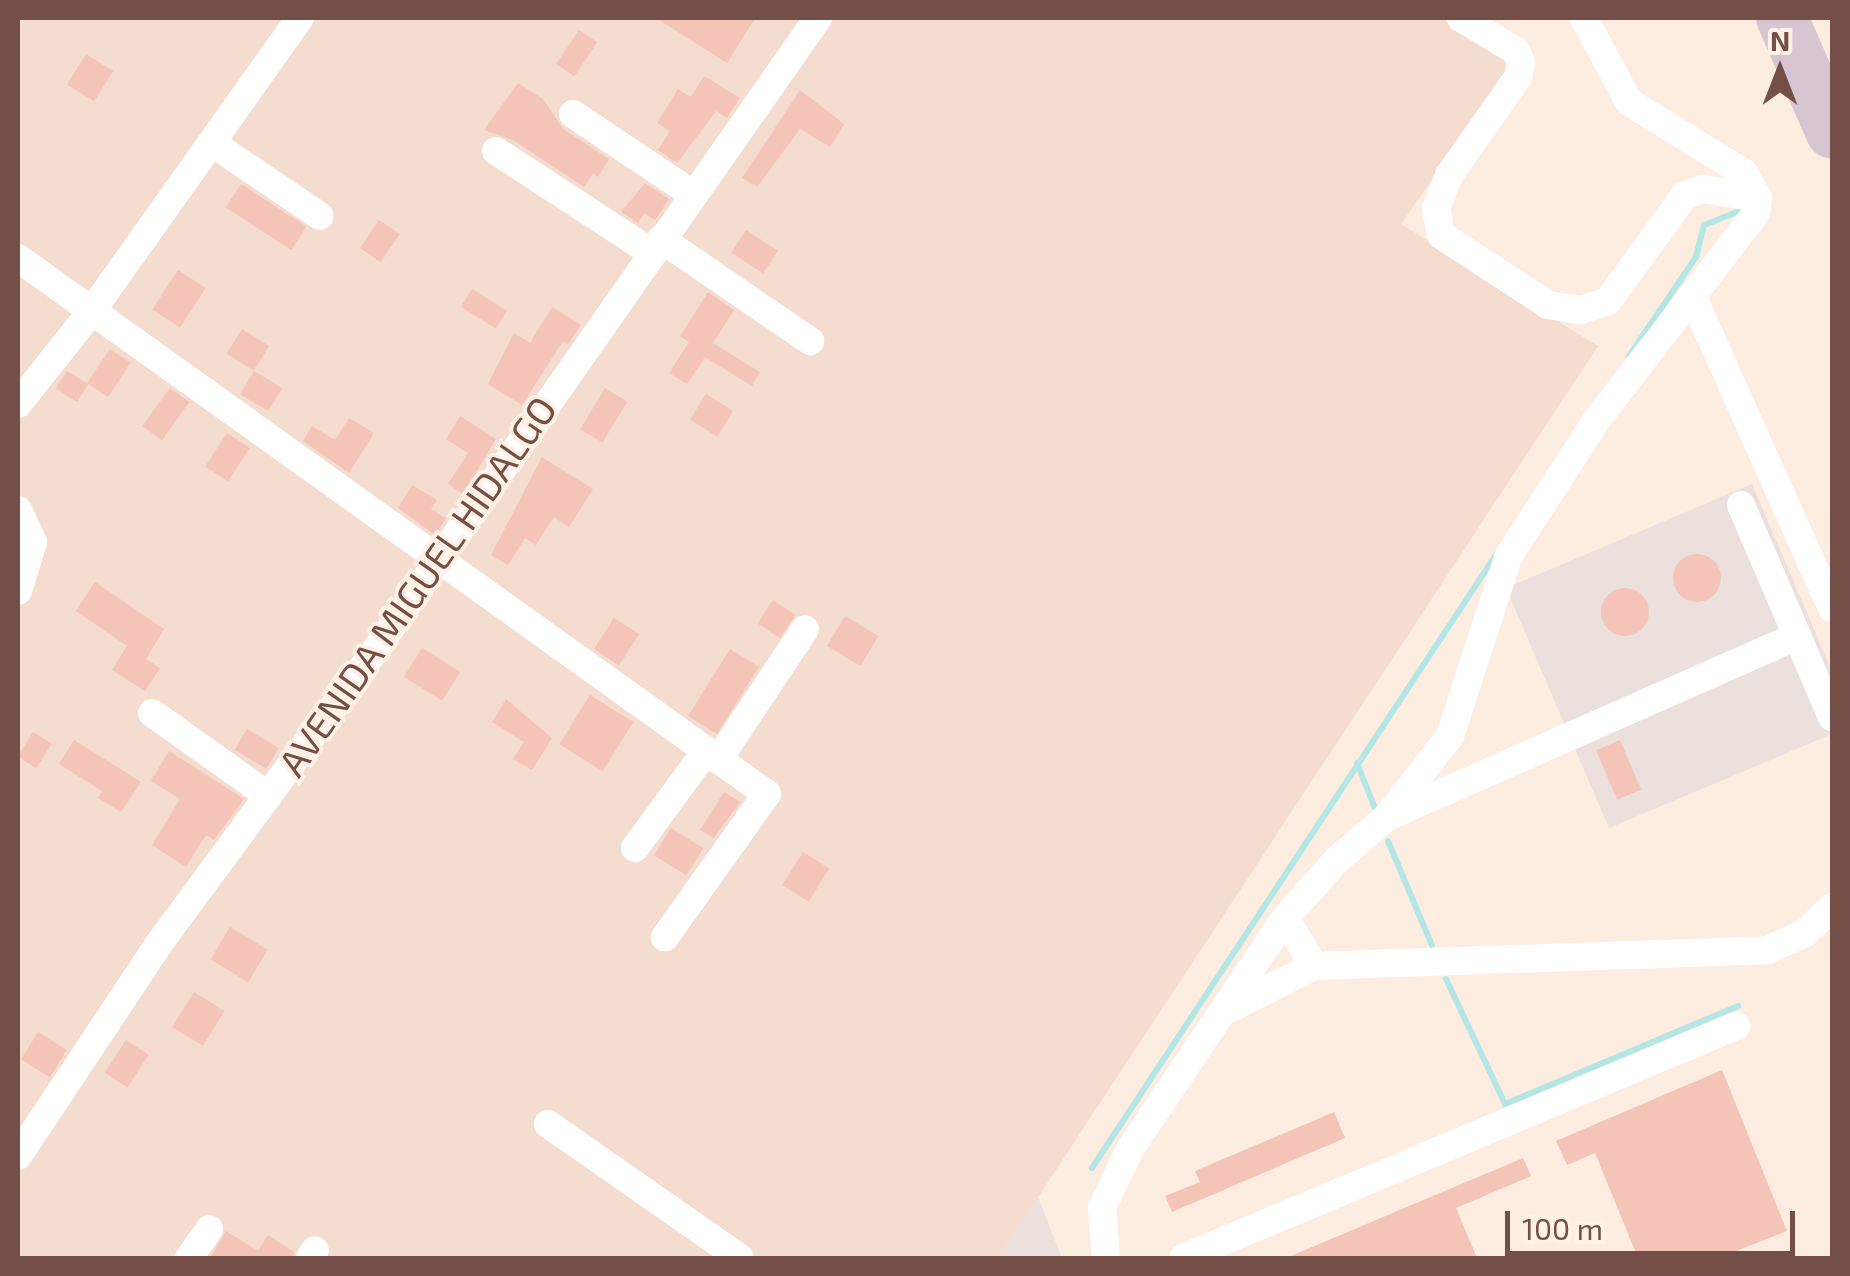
<!DOCTYPE html>
<style>
body{margin:0}
#map{position:relative;width:1850px;height:1276px;overflow:hidden;background:#fdece0;font-family:"Exo 2",sans-serif}
div>[style]{position:absolute}
[style*='--x']{left:calc(var(--x)*1px);top:calc(var(--y)*1px);width:calc(var(--w)*1px);rotate:calc(var(--a)*1deg)}
.residential>*{inset:0;background:#f4dcce}
.industrial>*{inset:0;background:#ebe0dc}
.stream>*{height:6px;margin:-3px;padding:0 3px;transform-origin:3px;border-radius:3px;background:#b4e6e5}
.taxiway>*{height:52px;margin:-26px;padding:0 26px;transform-origin:26px;border-radius:26px;background:#d5c6d2}
.building>*{inset:0;background:#f3c4b7;transform-origin:0 0}
.round{border-radius:50%}
.minor>*{height:28px;margin:-14px;padding:0 14px;transform-origin:14px;border-radius:14px;background:#fff}
span{translate:-50% -50%;white-space:nowrap;text-align:center;line-height:1.15;-webkit-text-stroke:8px #fff1e6;paint-order:stroke}
.street-label{font-size:38px;color:#734f47}
.frame{position:absolute;inset:0;border:20px solid #734f47;pointer-events:none}
.north{position:absolute;left:1730px;top:20px;width:100px;height:100px;-webkit-text-stroke:8px #fff1e6;paint-order:stroke;rotate:0deg;font-size:28px;font-weight:700;line-height:40px;text-align:center;color:#734f47}
.north::after{content:'';display:block;margin:auto;width:35px;height:45px;background:#734f47;clip-path:polygon(50% 0,100% 100%,50% 72%,0 100%)}
.scale{position:absolute;left:1505px;top:1211px;width:290px;height:45px;box-sizing:border-box;border:5px solid #734f47;border-top:0;padding-left:12px;font-size:30px;line-height:35px;white-space:nowrap;color:#734f47;-webkit-text-stroke:8px #fff1e6;paint-order:stroke}
</style>
<div id="map">
<div class="residential">
<i style="clip-path:polygon(18px 18px,1445px 18px,1514px 61px,1401px 224px,1598px 346px,998px 1258px,18px 1258px)"></i>
</div>
<div class="industrial">
<i style="clip-path:polygon(1752px 484px,1832px 671px,1832px 734px,1609px 828px,1506px 588px)"></i>
<i style="clip-path:polygon(1038px 1197px,1062px 1258px,998px 1258px)"></i>
</div>
<div class="stream">
<i style="--x:1629;--y:356;--w:120;--a:-55.9"></i>
<i style="--x:1696;--y:257;--w:33;--a:-76"></i>
<i style="--x:1704;--y:225;--w:41;--a:-21.5"></i>
<i style="--x:1357;--y:763;--w:57;--a:68.4"></i>
<i style="--x:1388;--y:841;--w:113;--a:67.1"></i>
<i style="--x:1446;--y:979;--w:138;--a:64.7"></i>
<i style="--x:1505;--y:1104;--w:253;--a:-22.8"></i>
<i style="--x:1092;--y:1168;--w:736;--a:-56.63"></i>
</div>
<div class="taxiway">
<i style="--x:1782;--y:18;--w:125;--a:66.5"></i>
</div>
<div class="building">
<i style="clip-path:polygon(656px 18px,755px 18px,727px 63px)"></i>
<i style="left:579px;top:30px;width:22px;height:41px;rotate:34deg"></i>
<i style="left:86px;top:54px;width:32px;height:36px;rotate:32deg"></i>
<i style="clip-path:polygon(704px 76px,740px 98px,727px 118px,716px 111px,677px 163px,658px 150px,670px 131px,657px 123px,678px 89px,691px 97px)"></i>
<i style="clip-path:polygon(518px 83px,543px 99px,563px 129px,609px 159px,598px 177px,593px 173px,584px 187px,513px 140px,484px 130px)"></i>
<i style="clip-path:polygon(800px 90px,844px 124px,830px 147px,800px 129px,757px 187px,742px 178px)"></i>
<i style="clip-path:polygon(645px 183px,669px 199px,655px 220px,644px 213px,638px 223px,621px 212px)"></i>
<i style="left:241px;top:184px;width:78px;height:28px;rotate:33deg"></i>
<i style="left:379px;top:220px;width:25px;height:34px;rotate:34deg"></i>
<i style="left:746px;top:230px;width:38px;height:27px;rotate:33deg"></i>
<i style="left:178px;top:270px;width:33px;height:47px;rotate:33deg"></i>
<i style="left:472px;top:289px;width:41px;height:21px;rotate:32deg"></i>
<i style="clip-path:polygon(708px 292px,734px 310px,713px 343px,760px 372px,752px 386px,705px 357px,687px 384px,669px 373px,689px 342px,680px 336px)"></i>
<i style="clip-path:polygon(552px 307px,581px 325px,568px 344px,563px 341px,522px 405px,488px 384px,514px 333px,530px 343px)"></i>
<i style="left:242px;top:329px;width:32px;height:29px;rotate:32deg"></i>
<i style="left:110px;top:349px;width:25px;height:41px;rotate:34deg"></i>
<i style="left:67px;top:371px;width:25px;height:21px;rotate:32deg"></i>
<i style="left:254px;top:371px;width:33px;height:27px;rotate:31deg"></i>
<i style="left:170px;top:388px;width:24px;height:47px;rotate:36deg"></i>
<i style="left:605px;top:388px;width:26px;height:48px;rotate:31deg"></i>
<i style="left:706px;top:394px;width:32px;height:30px;rotate:32deg"></i>
<i style="clip-path:polygon(460px 416px,496px 439px,463px 494px,448px 484px,468px 453px,446px 439px)"></i>
<i style="clip-path:polygon(349px 418px,374px 433px,349px 473px,303px 441px,312px 426px,335px 440px)"></i>
<i style="left:227px;top:433px;width:27px;height:40px;rotate:33deg"></i>
<i style="clip-path:polygon(542px 457px,593px 489px,569px 527px,554px 517px,536px 545px,525px 538px,508px 565px,491px 555px)"></i>
<i style="clip-path:polygon(412px 485px,437px 500px,431px 509px,446px 518px,435px 535px,398px 508px)"></i>
<i class="round" style="left:1673px;top:554px;width:48px;height:48px"></i>
<i style="clip-path:polygon(95px 582px,164px 629px,146px 659px,160px 668px,145px 691px,112px 670px,127px 646px,76px 611px)"></i>
<i class="round" style="left:1601px;top:588px;width:48px;height:48px"></i>
<i style="left:773px;top:600px;width:27px;height:28px;rotate:34deg"></i>
<i style="left:845px;top:616px;width:39px;height:35px;rotate:31deg"></i>
<i style="left:614px;top:618px;width:30px;height:37px;rotate:33deg"></i>
<i style="left:422px;top:648px;width:45px;height:34px;rotate:32deg"></i>
<i style="left:730px;top:649px;width:34px;height:79px;rotate:32deg"></i>
<i style="left:590px;top:695px;width:51px;height:58px;rotate:32deg"></i>
<i style="clip-path:polygon(506px 699px,552px 738px,532px 770px,513px 759px,524px 742px,492px 722px)"></i>
<i style="left:247px;top:729px;width:37px;height:24px;rotate:31deg"></i>
<i style="left:33px;top:732px;width:22px;height:29px;rotate:32deg"></i>
<i style="clip-path:polygon(74px 740px,141px 782px,121px 812px,98px 798px,102px 791px,59px 764px)"></i>
<i style="left:1620px;top:740px;width:54px;height:26px;rotate:67deg"></i>
<i style="clip-path:polygon(169px 751px,244px 799px,214px 840px,206px 835px,186px 867px,152px 845px,180px 799px,151px 781px)"></i>
<i style="clip-path:polygon(724px 792px,740px 802px,714px 838px,700px 830px)"></i>
<i style="left:671px;top:828px;width:38px;height:32px;rotate:32deg"></i>
<i style="left:803px;top:852px;width:31px;height:39px;rotate:32deg"></i>
<i style="left:230px;top:927px;width:44px;height:38px;rotate:31deg"></i>
<i style="left:194px;top:992px;width:36px;height:41px;rotate:32deg"></i>
<i style="left:38px;top:1032px;width:34px;height:32px;rotate:32deg"></i>
<i style="left:126px;top:1040px;width:27px;height:39px;rotate:33deg"></i>
<i style="clip-path:polygon(1722px 1070px,1787px 1231px,1718px 1258px,1638px 1258px,1595px 1153px,1567px 1165px,1556px 1141px)"></i>
<i style="clip-path:polygon(1334px 1112px,1345px 1138px,1172px 1212px,1165px 1196px,1200px 1182px,1195px 1171px)"></i>
<i style="clip-path:polygon(1523px 1158px,1531px 1176px,1456px 1208px,1477px 1258px,1286px 1258px)"></i>
<i style="clip-path:polygon(226px 1231px,258px 1251px,268px 1235px,294px 1252px,293px 1258px,210px 1258px)"></i>
</div>
<div class="minor">
<i style="--x:1461;--y:18;--w:64;--a:31"></i>
<i style="--x:1516;--y:51;--w:12;--a:66"></i>
<i style="--x:1521;--y:62;--w:15;--a:101"></i>
<i style="--x:1518;--y:77;--w:120;--a:125.1"></i>
<i style="--x:1449;--y:175;--w:36;--a:111"></i>
<i style="--x:1436;--y:209;--w:26;--a:79"></i>
<i style="--x:1441;--y:235;--w:128;--a:33.2"></i>
<i style="--x:1548;--y:305;--w:33;--a:9"></i>
<i style="--x:1581;--y:310;--w:28;--a:-18"></i>
<i style="--x:1608;--y:301;--w:131;--a:-54"></i>
<i style="--x:1685;--y:195;--w:19;--a:-18"></i>
<i style="--x:1703;--y:189;--w:56;--a:9.3"></i>
<i style="--x:573;--y:114;--w:142;--a:33.8"></i>
<i style="--x:212;--y:143;--w:130;--a:34.1"></i>
<i style="--x:496;--y:151;--w:185;--a:33.1"></i>
<i style="--x:661;--y:239;--w:181;--a:34.4"></i>
<i style="--x:18;--y:258;--w:921;--a:35.59"></i>
<i style="--x:767;--y:794;--w:176;--a:125.5"></i>
<i style="--x:1694;--y:300;--w:338;--a:65.9"></i>
<i style="--x:18;--y:404;--w:117;--a:-51.6"></i>
<i style="--x:91;--y:312;--w:361;--a:-54.6"></i>
<i style="--x:1741;--y:505;--w:231;--a:66.8"></i>
<i style="--x:18;--y:510;--w:35;--a:65"></i>
<i style="--x:33;--y:542;--w:51;--a:107"></i>
<i style="--x:152;--y:713;--w:143;--a:35.4"></i>
<i style="--x:718;--y:760;--w:157;--a:-56.4"></i>
<i style="--x:1387;--y:817;--w:103;--a:-52.1"></i>
<i style="--x:1450;--y:736;--w:188;--a:-72"></i>
<i style="--x:1508;--y:557;--w:162;--a:-57.1"></i>
<i style="--x:1596;--y:421;--w:262;--a:-52.4"></i>
<i style="--x:1756;--y:213;--w:15;--a:-82"></i>
<i style="--x:1758;--y:198;--w:29;--a:-119"></i>
<i style="--x:1744;--y:173;--w:135;--a:-148.3"></i>
<i style="--x:1629;--y:102;--w:95;--a:-118.2"></i>
<i style="--x:635;--y:848;--w:120;--a:-53.8"></i>
<i style="--x:1285;--y:918;--w:56;--a:58.9"></i>
<i style="--x:1314;--y:966;--w:454;--a:-2"></i>
<i style="--x:1768;--y:950;--w:41;--a:-24.7"></i>
<i style="--x:1805;--y:933;--w:37;--a:-44"></i>
<i style="--x:1231;--y:1008;--w:93;--a:-26.8"></i>
<i style="--x:548;--y:1124;--w:234;--a:34.9"></i>
<i style="--x:18;--y:1156;--w:253;--a:-56.4"></i>
<i style="--x:158;--y:945;--w:373;--a:-53.6"></i>
<i style="--x:379;--y:645;--w:765;--a:-55"></i>
<i style="--x:189;--y:1258;--w:35;--a:-55"></i>
<i style="--x:310;--y:1258;--w:9;--a:-58"></i>
<i style="--x:1106;--y:1258;--w:50;--a:-94.6"></i>
<i style="--x:1102;--y:1208;--w:65;--a:-64.6"></i>
<i style="--x:1130;--y:1149;--w:278;--a:-56.1"></i>
<i style="--x:1285;--y:918;--w:79;--a:-48.1"></i>
<i style="--x:1338;--y:859;--w:65;--a:-40.6"></i>
<i style="--x:1387;--y:817;--w:448;--a:-23.8"></i>
<i style="--x:1183;--y:1258;--w:600;--a:-22.76"></i>
</div>
<div class="street-label">
<span style="left:417px;top:586px;rotate:-55deg">AVENIDA MIGUEL HIDALGO</span>
</div>
<div class="frame"></div>
<div class="north">N</div>
<div class="scale">100 m</div>
</div>
